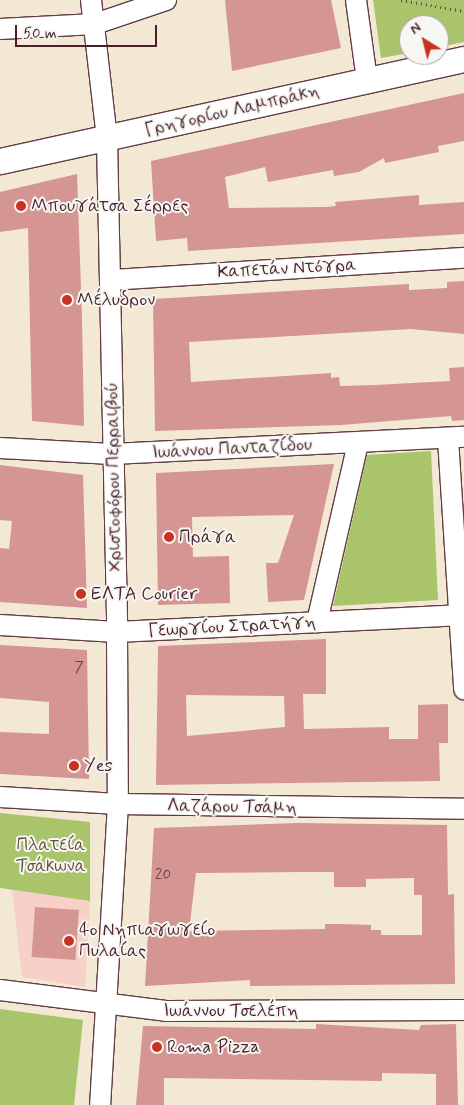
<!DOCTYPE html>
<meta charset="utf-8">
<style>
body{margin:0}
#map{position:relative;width:464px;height:1105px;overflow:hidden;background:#f2e8d4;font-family:Mynerve,sans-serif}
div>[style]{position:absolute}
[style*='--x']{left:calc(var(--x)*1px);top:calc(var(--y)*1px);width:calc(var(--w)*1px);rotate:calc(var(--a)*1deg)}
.built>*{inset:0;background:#f7d1c8}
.green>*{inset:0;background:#a9c46b}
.building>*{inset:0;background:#d59593;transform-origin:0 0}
.path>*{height:3px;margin-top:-1.5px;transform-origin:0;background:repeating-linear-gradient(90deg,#633d44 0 1px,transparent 0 5px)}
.roads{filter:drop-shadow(1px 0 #633d44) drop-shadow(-1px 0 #633d44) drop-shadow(0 1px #633d44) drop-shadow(0 -1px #633d44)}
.minor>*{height:20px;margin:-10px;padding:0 10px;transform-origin:10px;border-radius:10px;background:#fff}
.major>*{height:25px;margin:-12.5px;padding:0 12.5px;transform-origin:12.5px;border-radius:12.5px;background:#fff}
.dots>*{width:14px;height:14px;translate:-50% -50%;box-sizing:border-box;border:2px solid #f6f6f2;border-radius:50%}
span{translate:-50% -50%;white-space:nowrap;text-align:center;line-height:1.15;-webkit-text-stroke:4px #f6f6f2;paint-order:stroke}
.number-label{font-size:15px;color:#6d3c45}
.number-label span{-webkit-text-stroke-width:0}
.street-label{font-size:18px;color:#4a1f2b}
.poi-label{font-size:18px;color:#4a1f2b}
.left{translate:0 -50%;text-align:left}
.park-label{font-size:18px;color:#66513e}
.north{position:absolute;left:399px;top:15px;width:50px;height:50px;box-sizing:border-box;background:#f6f6f2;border:1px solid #b1a0a2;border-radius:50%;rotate:324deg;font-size:14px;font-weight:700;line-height:20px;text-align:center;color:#4a1f2b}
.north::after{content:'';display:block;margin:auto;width:18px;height:22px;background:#c8321e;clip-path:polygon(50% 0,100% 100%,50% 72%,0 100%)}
.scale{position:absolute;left:15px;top:25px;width:142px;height:22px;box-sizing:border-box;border:2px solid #4a1f2b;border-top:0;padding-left:6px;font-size:15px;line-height:18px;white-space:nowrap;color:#4a1f2b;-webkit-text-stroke:4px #f6f6f2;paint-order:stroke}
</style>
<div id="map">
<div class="built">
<i style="clip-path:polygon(12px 890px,90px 901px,85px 987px,22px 977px)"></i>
</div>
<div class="green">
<i style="clip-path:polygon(373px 0,464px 0,464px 42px,439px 47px,439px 25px,409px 25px,409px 53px,381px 58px)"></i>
<i style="clip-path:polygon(431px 451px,438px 600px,333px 606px,367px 455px)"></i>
<i style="clip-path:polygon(0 813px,90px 822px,90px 901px,0 888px)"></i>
<i style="clip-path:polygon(0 1009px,83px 1020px,74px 1105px,0 1105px)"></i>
</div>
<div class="building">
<i style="clip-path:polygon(225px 0,331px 0,341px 48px,232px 71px)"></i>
<i style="clip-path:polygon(464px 93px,464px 141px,438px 146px,439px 152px,385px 163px,384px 158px,359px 172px,334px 176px,333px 170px,268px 182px,265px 167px,225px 177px,229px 208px,325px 207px,336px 206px,335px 202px,419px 195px,419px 205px,464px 202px,464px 234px,188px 251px,187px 238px,156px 241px,151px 161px)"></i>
<i style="clip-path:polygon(77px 174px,82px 318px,84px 426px,32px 421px,28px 228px,0 232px,0 192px)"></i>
<i style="clip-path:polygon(464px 281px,464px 334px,411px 329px,189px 342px,191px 382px,331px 373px,331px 378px,339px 377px,340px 386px,375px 385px,450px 381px,449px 368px,464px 367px,464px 420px,452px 421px,451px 416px,341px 425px,155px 431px,153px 299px,409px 284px,409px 290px,447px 288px,447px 282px)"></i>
<i style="clip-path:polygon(334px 464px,304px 600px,268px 602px,266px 563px,278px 563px,294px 515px,192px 517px,193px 557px,229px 556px,230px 603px,158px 605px,156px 473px)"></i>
<i style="clip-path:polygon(0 465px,83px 475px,87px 608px,0 602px,0 548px,9px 549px,12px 521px,0 520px)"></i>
<i style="clip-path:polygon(evenodd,326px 639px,326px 694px,303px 694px,304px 729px,389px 727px,389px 739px,418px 739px,418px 705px,448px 704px,448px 743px,439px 743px,440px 781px,156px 785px,158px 646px,326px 639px,186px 695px,284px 696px,285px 727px,187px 736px,186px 695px)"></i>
<i style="clip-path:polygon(0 645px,87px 650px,89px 779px,0 774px,0 732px,49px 734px,49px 702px,0 698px)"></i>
<i style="clip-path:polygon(evenodd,298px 823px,447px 825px,448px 895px,454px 894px,455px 984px,250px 986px,250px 980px,145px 986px,154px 828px,298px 823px,299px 872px,334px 872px,334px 887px,366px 887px,366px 879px,414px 878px,414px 895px,422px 895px,422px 935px,381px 935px,381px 930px,371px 930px,371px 925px,343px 924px,325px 924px,325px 929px,189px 931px,196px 873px,299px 872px)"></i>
<i style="left:35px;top:907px;width:44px;height:50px;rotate:4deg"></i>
<i style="clip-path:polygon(316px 1024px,419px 1030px,421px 1025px,456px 1024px,458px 1105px,436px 1105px,436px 1074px,382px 1073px,382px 1081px,164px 1078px,164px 1105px,136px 1105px,143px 1026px,316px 1029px)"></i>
</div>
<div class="path">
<i style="--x:401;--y:0;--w:64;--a:9.9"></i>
</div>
<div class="roads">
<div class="minor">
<i style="--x:91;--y:0;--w:140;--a:83.4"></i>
<i style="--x:107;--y:139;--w:493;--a:88.8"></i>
<i style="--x:117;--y:632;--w:172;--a:89.7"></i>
<i style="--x:118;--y:804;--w:302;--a:93.4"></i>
<i style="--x:356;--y:0;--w:81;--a:82.2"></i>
<i style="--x:0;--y:29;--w:95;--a:-3"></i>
<i style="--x:95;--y:24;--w:75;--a:-18.7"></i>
<i style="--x:111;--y:280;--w:354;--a:-3.6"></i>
<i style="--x:448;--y:439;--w:251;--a:86.3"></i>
<i style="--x:0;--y:448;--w:112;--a:3.1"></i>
<i style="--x:112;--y:454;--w:352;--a:-2.8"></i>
<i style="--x:317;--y:622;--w:184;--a:-77.1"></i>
<i style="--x:0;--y:625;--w:117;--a:3.4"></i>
<i style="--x:117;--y:632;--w:347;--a:-2.8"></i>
<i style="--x:0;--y:797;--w:118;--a:3.4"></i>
<i style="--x:118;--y:804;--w:346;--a:0.8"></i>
<i style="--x:0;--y:990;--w:167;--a:7.2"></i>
<i style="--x:166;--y:1011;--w:298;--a:-0.2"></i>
</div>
<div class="major">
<i style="--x:0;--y:161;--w:475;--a:-12.4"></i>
</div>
</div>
<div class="dots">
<i style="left:21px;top:206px;background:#c8321e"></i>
<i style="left:67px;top:300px;background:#c8321e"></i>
<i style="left:169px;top:537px;background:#c8321e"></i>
<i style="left:81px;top:594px;background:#c8321e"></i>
<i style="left:74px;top:766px;background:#c8321e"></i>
<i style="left:69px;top:941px;background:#c8321e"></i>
<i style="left:157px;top:1047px;background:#c8321e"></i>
</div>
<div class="number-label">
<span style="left:79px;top:669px">7</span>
<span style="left:163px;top:876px">20</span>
</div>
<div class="street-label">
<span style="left:232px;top:111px;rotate:-13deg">Γρηγορίου Λαμπράκη</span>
<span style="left:287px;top:269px;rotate:-3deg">Καπετάν Ντόγρα</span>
<span style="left:232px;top:449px;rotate:-3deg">Ιωάννου Πανταζίδου</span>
<span style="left:114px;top:477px;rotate:-91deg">Χριστοφόρου Περραιβού</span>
<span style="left:232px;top:627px;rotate:-3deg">Γεωργίου Στρατήγη</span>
<span style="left:232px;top:807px;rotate:1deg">Λαζάρου Τσάμη</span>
<span style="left:231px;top:1011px">Ιωάννου Τσελέπη</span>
</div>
<div class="poi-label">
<span class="left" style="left:31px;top:206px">Μπουγάτσα Σέρρες</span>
<span class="left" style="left:77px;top:300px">Μέλυδρον</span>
<span class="left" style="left:179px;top:537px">Πράγα</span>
<span class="left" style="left:91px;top:594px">ΕΛΤΑ Courier</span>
<span class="left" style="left:84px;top:766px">Yes</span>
<span class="left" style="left:79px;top:941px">4ο Νηπιαγωγείο<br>Πυλαίας</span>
<span class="left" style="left:167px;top:1047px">Roma Pizza</span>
</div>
<div class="park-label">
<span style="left:51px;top:856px">Πλατεία<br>Τσάκωνα</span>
</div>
<div class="north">N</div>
<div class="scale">50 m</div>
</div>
